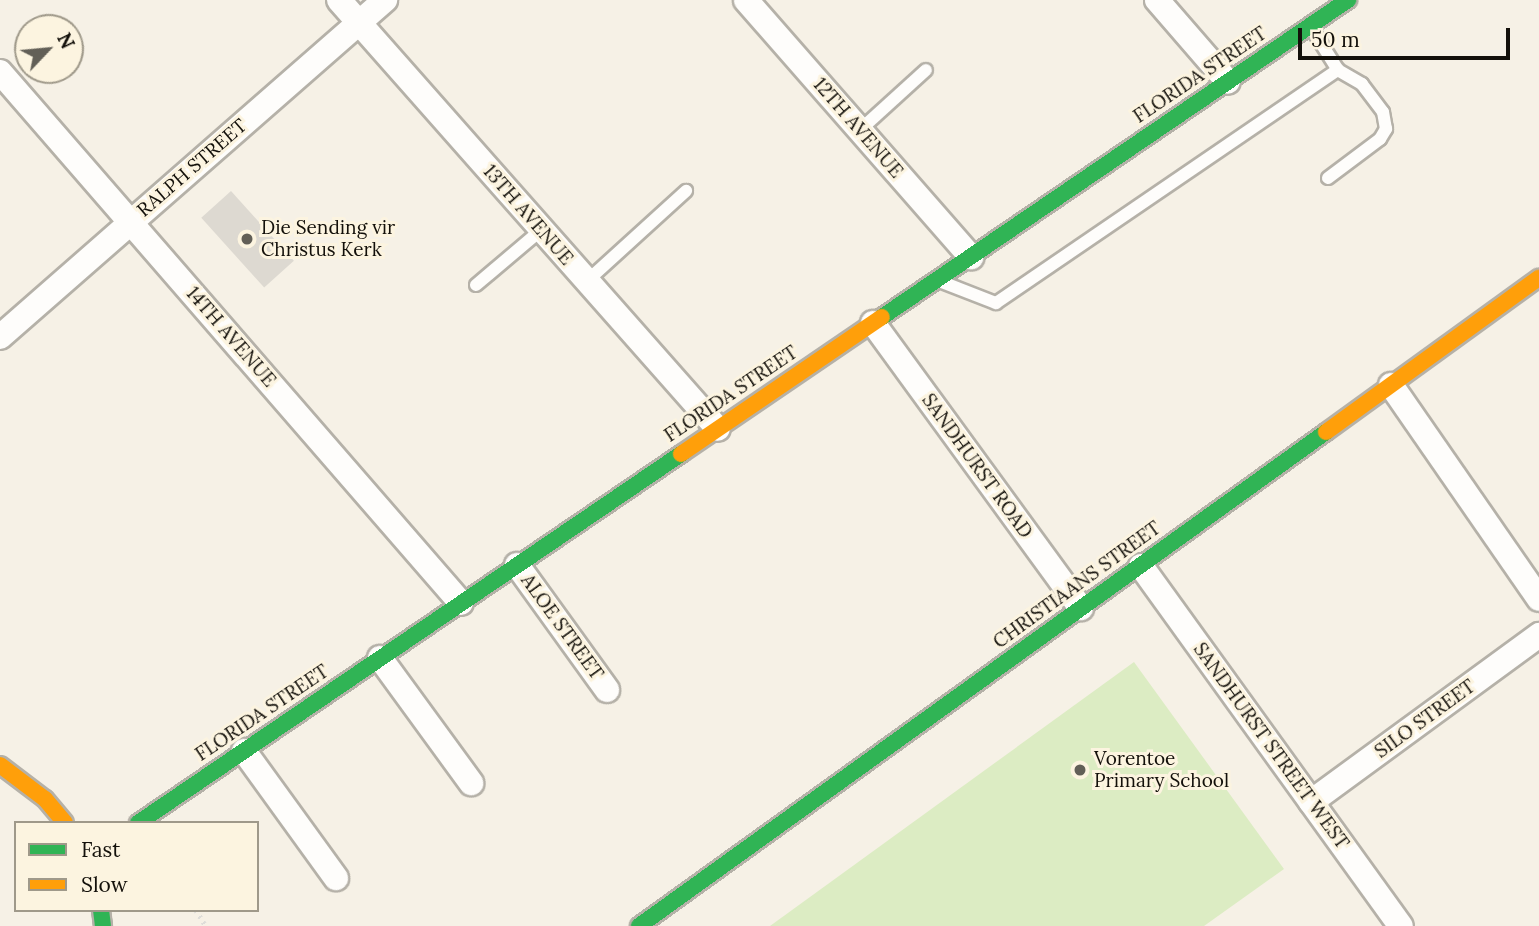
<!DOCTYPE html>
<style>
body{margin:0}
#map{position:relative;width:1539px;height:926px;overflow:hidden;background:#f6f1e6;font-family:Lora,serif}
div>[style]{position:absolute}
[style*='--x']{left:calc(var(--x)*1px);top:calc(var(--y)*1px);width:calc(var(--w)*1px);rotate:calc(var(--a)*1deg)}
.green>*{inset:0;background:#dcecc3}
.building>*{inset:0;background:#ddd9d1;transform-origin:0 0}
.path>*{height:4.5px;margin-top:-2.25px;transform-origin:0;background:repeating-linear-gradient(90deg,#deddd9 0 2px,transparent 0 7px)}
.roads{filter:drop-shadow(2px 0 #b5b1a8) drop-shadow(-2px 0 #b5b1a8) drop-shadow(0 2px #b5b1a8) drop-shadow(0 -2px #b5b1a8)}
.lane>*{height:12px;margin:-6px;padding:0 6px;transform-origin:6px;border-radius:6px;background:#fefdfb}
.street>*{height:24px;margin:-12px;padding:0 12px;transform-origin:12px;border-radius:12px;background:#fefdfb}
.fast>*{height:16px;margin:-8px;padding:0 8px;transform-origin:8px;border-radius:8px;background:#30b455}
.slow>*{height:16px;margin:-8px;padding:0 8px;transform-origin:8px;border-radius:8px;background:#ff9f0a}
.dots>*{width:19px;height:19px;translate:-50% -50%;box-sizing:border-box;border:4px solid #fcf4e0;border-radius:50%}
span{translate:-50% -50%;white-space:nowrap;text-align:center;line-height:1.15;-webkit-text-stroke:6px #fcf4e0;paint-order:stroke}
.street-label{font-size:19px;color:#13100a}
.poi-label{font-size:19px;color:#13100a}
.left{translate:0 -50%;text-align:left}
.legend{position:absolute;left:14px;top:821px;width:245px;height:91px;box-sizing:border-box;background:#fcf4e0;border:2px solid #9f998a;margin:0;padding:9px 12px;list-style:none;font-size:21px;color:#13100a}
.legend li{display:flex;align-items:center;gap:14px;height:35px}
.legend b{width:35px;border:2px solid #9f998a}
.north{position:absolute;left:14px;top:14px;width:70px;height:70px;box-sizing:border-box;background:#fcf4e0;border:2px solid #9f998a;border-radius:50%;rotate:64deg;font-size:19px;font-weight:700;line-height:28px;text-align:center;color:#13100a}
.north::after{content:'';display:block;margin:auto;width:24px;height:32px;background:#625f57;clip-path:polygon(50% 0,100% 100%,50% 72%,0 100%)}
.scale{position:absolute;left:1298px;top:28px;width:212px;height:32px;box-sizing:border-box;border:4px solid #13100a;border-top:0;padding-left:9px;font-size:21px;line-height:24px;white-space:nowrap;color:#13100a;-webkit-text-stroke:5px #fcf4e0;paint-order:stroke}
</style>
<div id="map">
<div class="green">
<i style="clip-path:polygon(1134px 662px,1284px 869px,1204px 926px,770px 926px)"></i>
</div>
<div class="building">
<i style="left:231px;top:191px;width:94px;height:40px;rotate:48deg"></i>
</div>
<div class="path">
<i style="--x:196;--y:910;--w:19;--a:58"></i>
</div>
<div class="roads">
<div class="lane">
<i style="--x:860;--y:130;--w:89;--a:-42.3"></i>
<i style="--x:1328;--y:178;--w:65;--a:-36.9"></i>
<i style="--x:1380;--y:139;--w:12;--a:-59"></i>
<i style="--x:1386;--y:129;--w:17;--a:-100"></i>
<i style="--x:1383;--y:112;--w:35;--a:-127"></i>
<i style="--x:1362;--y:84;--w:28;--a:-150"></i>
<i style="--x:587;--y:281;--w:134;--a:-42.3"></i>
<i style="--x:942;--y:282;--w:58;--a:21.3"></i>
<i style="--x:996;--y:303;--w:414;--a:-34.3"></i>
<i style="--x:1338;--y:70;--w:49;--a:-122.4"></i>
<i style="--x:476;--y:285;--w:85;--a:-40.2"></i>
</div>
<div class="street">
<i style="--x:339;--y:0;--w:572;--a:48.54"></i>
<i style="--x:746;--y:0;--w:342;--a:48.8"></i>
<i style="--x:1157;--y:0;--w:108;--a:49.1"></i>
<i style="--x:0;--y:72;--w:703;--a:49.04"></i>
<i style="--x:873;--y:323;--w:353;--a:53.9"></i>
<i style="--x:0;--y:337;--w:512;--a:-41.2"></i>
<i style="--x:1391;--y:385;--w:260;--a:55.3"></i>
<i style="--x:517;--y:565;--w:154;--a:54.2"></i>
<i style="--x:1141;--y:566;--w:444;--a:54.2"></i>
<i style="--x:380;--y:658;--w:155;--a:53.9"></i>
<i style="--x:244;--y:751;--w:157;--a:54.1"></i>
<i style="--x:1311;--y:802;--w:283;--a:-36.2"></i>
</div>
<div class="fast">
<i style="--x:882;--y:317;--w:564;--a:-34.23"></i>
<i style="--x:138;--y:823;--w:657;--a:-34.2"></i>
<i style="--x:101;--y:910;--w:16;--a:83"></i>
<i style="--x:639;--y:926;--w:846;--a:-35.72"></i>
</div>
<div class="slow">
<i style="--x:1326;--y:432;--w:263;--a:-35.9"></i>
<i style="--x:681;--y:454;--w:243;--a:-34.3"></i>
<i style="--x:0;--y:765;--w:56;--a:37.1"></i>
<i style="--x:45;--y:799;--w:31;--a:50"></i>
</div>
</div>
<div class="dots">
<i style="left:247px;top:239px;background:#625f57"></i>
<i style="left:1080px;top:770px;background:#625f57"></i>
</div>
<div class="street-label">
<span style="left:1200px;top:75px;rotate:-34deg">FLORIDA STREET</span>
<span style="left:858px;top:128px;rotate:49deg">12TH AVENUE</span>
<span style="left:192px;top:168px;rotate:-41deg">RALPH STREET</span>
<span style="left:528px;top:215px;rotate:49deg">13TH AVENUE</span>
<span style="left:231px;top:337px;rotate:49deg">14TH AVENUE</span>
<span style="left:731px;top:394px;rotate:-34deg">FLORIDA STREET</span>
<span style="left:977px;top:466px;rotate:54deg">SANDHURST ROAD</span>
<span style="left:1077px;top:585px;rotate:-36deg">CHRISTIAANS STREET</span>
<span style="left:562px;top:627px;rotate:54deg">ALOE STREET</span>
<span style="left:262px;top:713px;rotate:-34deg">FLORIDA STREET</span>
<span style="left:1425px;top:719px;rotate:-36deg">SILO STREET</span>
<span style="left:1271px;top:746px;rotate:54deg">SANDHURST STREET WEST</span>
</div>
<div class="poi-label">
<span class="left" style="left:261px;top:239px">Die Sending vir<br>Christus Kerk</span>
<span class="left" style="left:1094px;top:770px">Vorentoe<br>Primary School</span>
</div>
<ul class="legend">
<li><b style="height:9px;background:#30b455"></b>Fast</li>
<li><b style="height:9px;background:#ff9f0a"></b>Slow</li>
</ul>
<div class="north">N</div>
<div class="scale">50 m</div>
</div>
